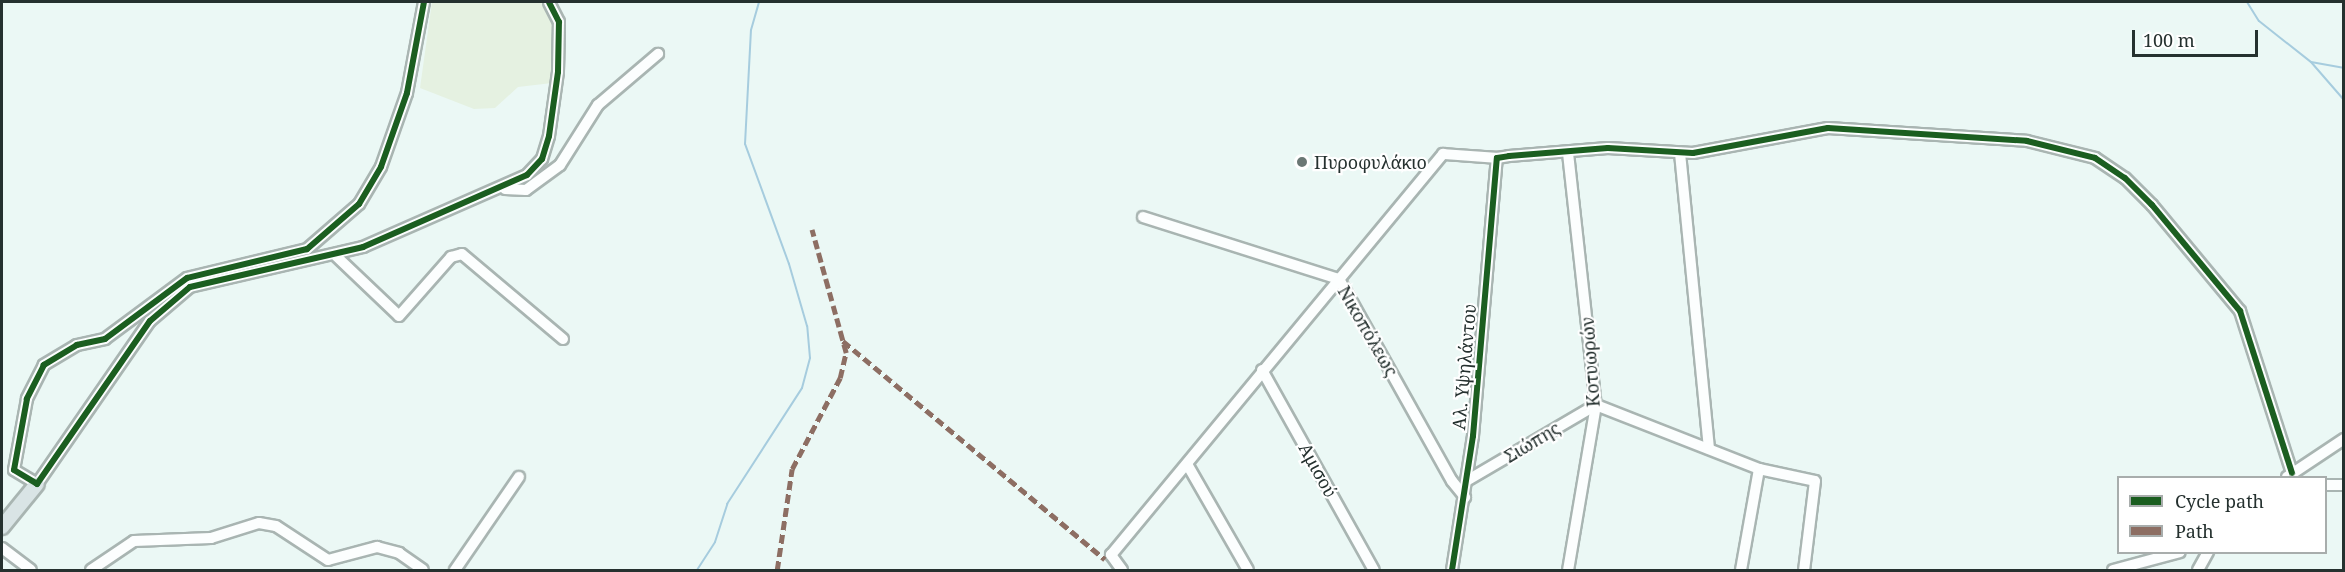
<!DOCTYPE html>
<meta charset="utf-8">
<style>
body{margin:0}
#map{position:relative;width:2345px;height:572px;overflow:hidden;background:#ebf8f5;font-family:"Noto Serif",serif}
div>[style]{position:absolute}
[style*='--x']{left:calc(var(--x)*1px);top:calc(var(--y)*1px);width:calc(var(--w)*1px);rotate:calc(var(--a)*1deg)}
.green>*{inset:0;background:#e5f1e1}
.stream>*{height:2px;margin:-1px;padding:0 1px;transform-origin:1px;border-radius:1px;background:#a6ccde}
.roads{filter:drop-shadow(2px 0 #a9b5b2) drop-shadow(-2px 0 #a9b5b2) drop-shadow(0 2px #a9b5b2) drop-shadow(0 -2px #a9b5b2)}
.minor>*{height:10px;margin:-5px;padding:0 5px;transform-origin:5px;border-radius:5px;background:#fcfefe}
.major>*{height:14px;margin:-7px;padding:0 7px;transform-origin:7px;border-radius:7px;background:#d9e4e5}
.quiet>*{height:4.5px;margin-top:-2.25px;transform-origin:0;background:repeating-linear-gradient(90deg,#8d6e63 0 9px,transparent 0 13.5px)}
.cycleway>*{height:6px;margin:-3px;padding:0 3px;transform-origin:3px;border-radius:3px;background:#1b5e20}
.dots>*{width:16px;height:16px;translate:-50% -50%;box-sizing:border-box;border:3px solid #fff;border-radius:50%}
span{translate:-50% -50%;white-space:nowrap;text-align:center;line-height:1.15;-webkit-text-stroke:4.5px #fff;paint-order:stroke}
.poi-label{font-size:18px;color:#25312f}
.left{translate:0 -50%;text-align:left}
.street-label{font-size:18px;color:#25312f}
.frame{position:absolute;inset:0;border:3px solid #25312f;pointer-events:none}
.legend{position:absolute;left:2117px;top:476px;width:210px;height:78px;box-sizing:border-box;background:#fff;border:2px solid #a8adac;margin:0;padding:8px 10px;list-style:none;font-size:18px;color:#25312f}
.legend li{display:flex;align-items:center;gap:12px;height:30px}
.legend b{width:30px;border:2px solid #a8adac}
.scale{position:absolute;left:2132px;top:30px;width:126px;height:27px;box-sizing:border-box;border:3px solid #25312f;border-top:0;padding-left:8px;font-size:18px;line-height:21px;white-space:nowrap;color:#25312f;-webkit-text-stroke:4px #fff;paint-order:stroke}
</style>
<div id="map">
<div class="green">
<i style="clip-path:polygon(432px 2px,546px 2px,557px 24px,552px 83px,518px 87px,495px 108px,474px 109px,420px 88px)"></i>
</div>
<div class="stream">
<i style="--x:2247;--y:2;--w:22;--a:58"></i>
<i style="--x:2259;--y:21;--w:66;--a:38.3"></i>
<i style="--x:2311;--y:62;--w:34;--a:10"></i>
<i style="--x:2311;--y:62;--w:50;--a:49"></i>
<i style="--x:697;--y:570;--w:33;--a:-57"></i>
<i style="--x:715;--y:542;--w:40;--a:-72"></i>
<i style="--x:727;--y:504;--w:138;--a:-57.1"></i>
<i style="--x:802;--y:388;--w:31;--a:-75"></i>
<i style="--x:810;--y:358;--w:32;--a:-95"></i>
<i style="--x:807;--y:326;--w:65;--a:-106.2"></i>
<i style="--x:789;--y:264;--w:128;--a:-110.1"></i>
<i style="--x:745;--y:144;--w:114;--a:-87"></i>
<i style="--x:751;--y:30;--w:29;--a:-74"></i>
</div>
<div class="roads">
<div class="minor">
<i style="--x:424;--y:2;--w:93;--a:100.6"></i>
<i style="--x:407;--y:93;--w:78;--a:109.4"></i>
<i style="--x:381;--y:167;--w:43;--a:120.7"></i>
<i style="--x:359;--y:204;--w:69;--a:139.1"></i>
<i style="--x:307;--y:249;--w:123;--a:166.4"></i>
<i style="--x:187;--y:278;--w:102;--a:143.4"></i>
<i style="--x:105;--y:339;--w:29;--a:168"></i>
<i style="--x:77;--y:345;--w:39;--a:149"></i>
<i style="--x:44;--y:365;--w:38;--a:117"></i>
<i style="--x:27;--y:399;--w:72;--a:100.4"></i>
<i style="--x:14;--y:470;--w:27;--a:31"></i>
<i style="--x:37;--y:484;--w:198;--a:-55.3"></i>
<i style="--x:150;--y:321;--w:52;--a:-40.4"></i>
<i style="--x:190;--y:287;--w:178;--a:-13"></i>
<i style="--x:363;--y:247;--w:179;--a:-23.7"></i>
<i style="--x:527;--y:175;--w:22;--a:-47"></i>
<i style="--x:542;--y:159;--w:24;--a:-73"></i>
<i style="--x:549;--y:136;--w:65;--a:-82"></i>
<i style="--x:558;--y:72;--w:50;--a:-88.9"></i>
<i style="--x:559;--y:22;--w:22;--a:-117"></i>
<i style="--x:1568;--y:153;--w:254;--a:83.7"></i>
<i style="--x:1596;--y:405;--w:167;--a:99.6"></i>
<i style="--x:1680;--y:153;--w:297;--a:84.4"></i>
<i style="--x:505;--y:189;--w:21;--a:3"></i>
<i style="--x:526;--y:190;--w:42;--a:-36.3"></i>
<i style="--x:560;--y:165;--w:71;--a:-57.7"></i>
<i style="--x:598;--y:105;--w:79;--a:-40.4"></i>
<i style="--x:1143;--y:217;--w:206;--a:17.6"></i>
<i style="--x:1339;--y:279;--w:231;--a:60.8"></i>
<i style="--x:1452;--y:481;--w:21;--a:51"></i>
<i style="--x:335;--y:255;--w:88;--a:43.6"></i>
<i style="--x:399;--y:316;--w:79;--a:-48.6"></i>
<i style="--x:451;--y:257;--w:11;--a:-15"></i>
<i style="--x:462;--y:254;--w:132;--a:40.1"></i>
<i style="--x:1262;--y:370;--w:229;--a:60.8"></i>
<i style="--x:1187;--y:464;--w:122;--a:60.1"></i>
<i style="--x:1759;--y:469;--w:57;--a:12.1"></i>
<i style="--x:1815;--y:481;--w:90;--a:97"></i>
<i style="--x:2287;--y:477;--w:69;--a:-33.7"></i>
<i style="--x:1468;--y:480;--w:148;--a:-30.4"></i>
<i style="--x:1596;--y:405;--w:175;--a:21.4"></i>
<i style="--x:1759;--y:469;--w:103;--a:100.1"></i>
<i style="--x:2326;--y:485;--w:18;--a:0"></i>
<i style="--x:2;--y:548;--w:36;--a:37"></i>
<i style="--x:91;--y:570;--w:52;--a:-34"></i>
<i style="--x:134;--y:541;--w:77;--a:-2.2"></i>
<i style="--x:211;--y:538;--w:50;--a:-17.4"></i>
<i style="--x:259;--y:523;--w:17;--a:10"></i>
<i style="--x:276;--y:526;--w:62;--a:33.2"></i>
<i style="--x:328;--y:560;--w:51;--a:-14.9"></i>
<i style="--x:377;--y:547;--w:23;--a:15"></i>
<i style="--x:399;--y:553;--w:29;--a:35"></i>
<i style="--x:455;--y:570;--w:113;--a:-55.5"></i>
<i style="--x:1122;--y:570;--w:19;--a:-126"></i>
<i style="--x:1111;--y:555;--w:521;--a:-50.38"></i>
<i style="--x:1443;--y:154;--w:54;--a:4.2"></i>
<i style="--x:1452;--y:570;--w:136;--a:-81.1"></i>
<i style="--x:1473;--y:436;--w:279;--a:-85.1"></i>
<i style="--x:1497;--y:158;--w:12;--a:-9"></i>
<i style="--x:1509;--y:156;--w:99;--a:-4.6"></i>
<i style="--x:1608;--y:148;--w:85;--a:3.4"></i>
<i style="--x:1693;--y:153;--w:137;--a:-10.5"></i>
<i style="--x:1828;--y:128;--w:199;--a:3.7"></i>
<i style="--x:2027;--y:141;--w:70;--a:14"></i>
<i style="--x:2095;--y:158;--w:36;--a:34"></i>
<i style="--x:2125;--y:178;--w:38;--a:45"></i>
<i style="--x:2152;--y:205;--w:138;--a:50.3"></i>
<i style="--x:2240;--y:311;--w:170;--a:72.2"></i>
<i style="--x:2113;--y:570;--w:69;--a:-15"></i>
<i style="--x:2198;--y:570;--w:21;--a:-61"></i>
</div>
<div class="major">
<i style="--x:2;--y:527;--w:55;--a:-50.9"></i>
</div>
</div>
<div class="quiet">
<i style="--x:843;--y:341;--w:341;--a:39.8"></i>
<i style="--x:777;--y:570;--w:102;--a:-81.6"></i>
<i style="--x:792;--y:469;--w:103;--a:-62.2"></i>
<i style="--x:840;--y:378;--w:26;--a:-77"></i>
<i style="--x:846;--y:353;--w:128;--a:-105.5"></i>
</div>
<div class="cycleway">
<i style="--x:424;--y:2;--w:93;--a:100.6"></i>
<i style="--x:407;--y:93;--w:78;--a:109.4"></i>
<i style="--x:381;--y:167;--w:43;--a:120.7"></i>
<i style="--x:359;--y:204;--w:69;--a:139.1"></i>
<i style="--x:307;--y:249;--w:123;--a:166.4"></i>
<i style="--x:187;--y:278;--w:102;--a:143.4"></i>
<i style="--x:105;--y:339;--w:29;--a:168"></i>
<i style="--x:77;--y:345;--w:39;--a:149"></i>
<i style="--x:44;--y:365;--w:38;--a:117"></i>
<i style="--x:27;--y:399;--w:72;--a:100.4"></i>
<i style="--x:14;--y:470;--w:27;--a:31"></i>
<i style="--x:37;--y:484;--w:198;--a:-55.3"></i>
<i style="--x:150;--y:321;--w:52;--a:-40.4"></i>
<i style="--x:190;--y:287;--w:178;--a:-13"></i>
<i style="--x:363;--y:247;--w:179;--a:-23.7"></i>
<i style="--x:527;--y:175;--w:22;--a:-47"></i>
<i style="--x:542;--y:159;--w:24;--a:-73"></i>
<i style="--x:549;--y:136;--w:65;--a:-82"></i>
<i style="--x:558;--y:72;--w:50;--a:-88.9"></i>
<i style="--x:559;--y:22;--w:22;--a:-117"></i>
<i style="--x:1452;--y:570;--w:136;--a:-81.1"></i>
<i style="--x:1473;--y:436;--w:279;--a:-85.1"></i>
<i style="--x:1497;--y:158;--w:12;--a:-9"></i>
<i style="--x:1509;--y:156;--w:99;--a:-4.6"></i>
<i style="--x:1608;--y:148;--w:85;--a:3.4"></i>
<i style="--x:1693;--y:153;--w:137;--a:-10.5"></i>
<i style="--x:1828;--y:128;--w:199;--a:3.7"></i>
<i style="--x:2027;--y:141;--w:70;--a:14"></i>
<i style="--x:2095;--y:158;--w:36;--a:34"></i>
<i style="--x:2125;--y:178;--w:38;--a:45"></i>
<i style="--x:2152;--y:205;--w:138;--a:50.3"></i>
<i style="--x:2240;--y:311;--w:170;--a:72.2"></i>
</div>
<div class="dots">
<i style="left:1302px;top:162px;background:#6a7774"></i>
</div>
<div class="poi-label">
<span class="left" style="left:1314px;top:162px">Πυροφυλάκιο</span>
</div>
<div class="street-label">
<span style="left:1368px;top:331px;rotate:60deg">Νικοπόλεως</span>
<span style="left:1590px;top:362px;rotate:-94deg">Κοτυωρών</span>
<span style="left:1464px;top:367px;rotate:-85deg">Αλ. Υψηλάντου</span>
<span style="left:1532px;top:442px;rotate:-31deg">Σιώπης</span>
<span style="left:1318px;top:470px;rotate:61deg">Αμισού</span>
</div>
<div class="frame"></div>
<ul class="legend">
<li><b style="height:8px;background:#1b5e20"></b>Cycle path</li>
<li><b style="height:8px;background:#8d6e63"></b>Path</li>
</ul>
<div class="scale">100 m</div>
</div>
